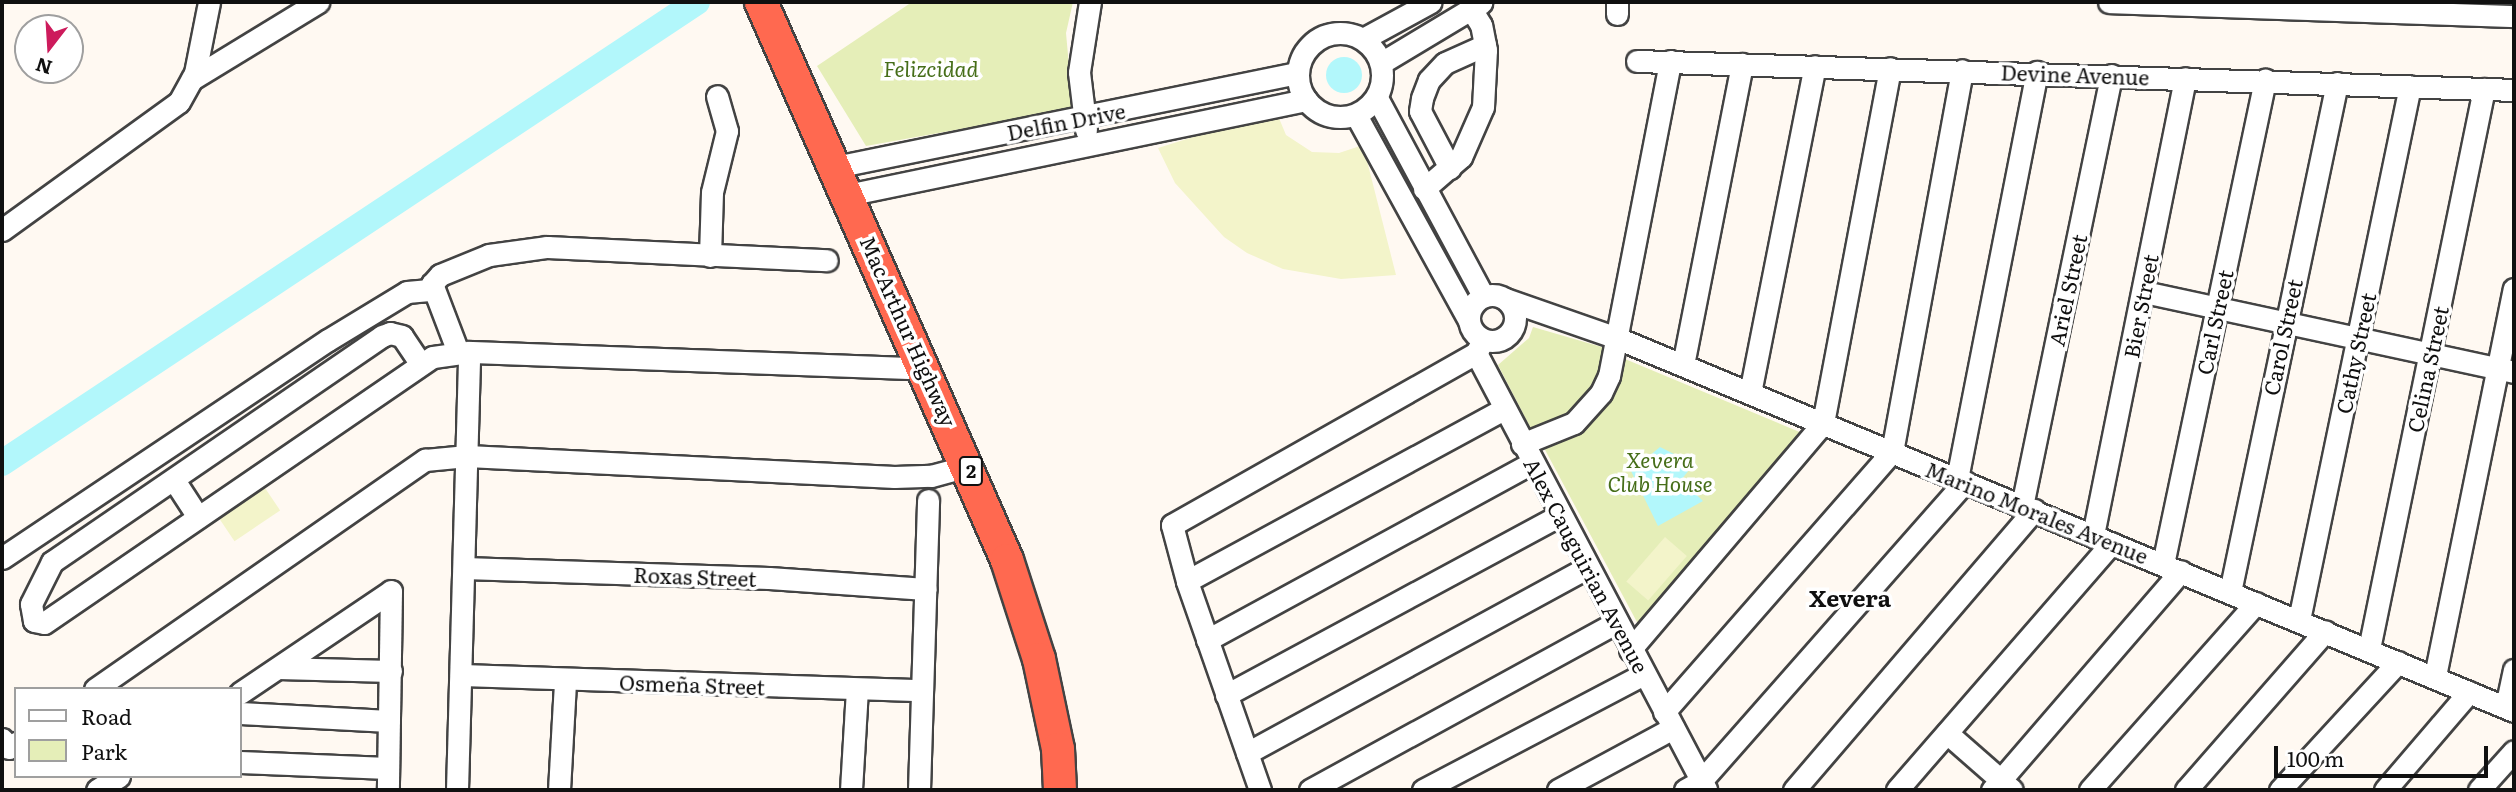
<!DOCTYPE html>
<meta charset="utf-8">
<style>
body{margin:0}
#map{position:relative;width:2516px;height:792px;overflow:hidden;background:#fff9f2;font-family:Literata,serif}
div>[style]{position:absolute}
[style*='--x']{left:calc(var(--x)*1px);top:calc(var(--y)*1px);width:calc(var(--w)*1px);rotate:calc(var(--a)*1deg)}
.green>*{inset:0;background:#e5eeb8}
.pitch>*{inset:0;background:#f3f4ca;transform-origin:0 0}
.water>*{inset:0;background:#b2f7fb}
.round{border-radius:50%}
.river>*{height:26px;margin:-13px;padding:0 13px;transform-origin:13px;border-radius:13px;background:#b2f7fb}
.roads{filter:drop-shadow(2px 0 #434343) drop-shadow(-2px 0 #434343) drop-shadow(0 2px #434343) drop-shadow(0 -2px #434343)}
.minor>*{height:21px;margin:-10.5px;padding:0 10.5px;transform-origin:10.5px;border-radius:10.5px;background:#fff}
.minor>.ring{margin:-10.5px;padding:0;box-sizing:content-box;background:none;border:21px solid #fff;border-radius:50%}
.highway>*{height:32px;margin:-16px;padding:0 16px;transform-origin:16px;border-radius:16px;background:#ff6950}
span{translate:-50% -50%;white-space:nowrap;text-align:center;line-height:1.15;-webkit-text-stroke:7px #fff;paint-order:stroke}
.shield-label span{padding:2px 5px;background:#fff;border:2px solid;border-radius:5px;-webkit-text-stroke-width:0}
.shield-label{font-size:19px;color:#101010;font-weight:700}
.park-label{font-size:21px;color:#466e19;font-style:italic}
.street-label{font-size:21px;color:#101010}
.neighbourhood-label{font-size:23px;color:#101010;font-weight:700}
.frame{position:absolute;inset:0;border:4px solid #101010;pointer-events:none}
.legend{position:absolute;left:14px;top:687px;width:228px;height:91px;box-sizing:border-box;background:#fff;border:2px solid #9f9f9f;margin:0;padding:9px 12px;list-style:none;font-size:21px;color:#101010}
.legend li{display:flex;align-items:center;gap:14px;height:35px}
.legend b{width:35px;border:2px solid #9f9f9f}
.north{position:absolute;left:14px;top:14px;width:70px;height:70px;box-sizing:border-box;background:#fff;border:2px solid #9f9f9f;border-radius:50%;rotate:197deg;font-size:19px;font-weight:700;line-height:28px;text-align:center;color:#101010}
.north::after{content:'';display:block;margin:auto;width:24px;height:32px;background:#cd1b5c;clip-path:polygon(50% 0,100% 100%,50% 72%,0 100%)}
.scale{position:absolute;left:2274px;top:746px;width:214px;height:32px;box-sizing:border-box;border:4px solid #101010;border-top:0;padding-left:9px;font-size:21px;line-height:24px;white-space:nowrap;color:#101010;-webkit-text-stroke:5px #fff;paint-order:stroke}
</style>
<div id="map">
<div class="green">
<i style="clip-path:polygon(912px 2px,1073px 2px,1066px 33px,1073px 109px,866px 146px,817px 66px)"></i>
<i style="clip-path:polygon(1533px 327px,1612px 350px,1597px 383px,1580px 407px,1532px 431px,1498px 365px,1529px 338px)"></i>
<i style="clip-path:polygon(1625px 359px,1802px 433px,1726px 531px,1638px 624px,1543px 446px,1608px 387px)"></i>
</div>
<div class="pitch">
<i style="clip-path:polygon(1276px 111px,1286px 135px,1312px 152px,1339px 153px,1363px 145px,1396px 275px,1341px 279px,1283px 269px,1247px 253px,1224px 237px,1175px 183px,1158px 148px)"></i>
<i style="left:265px;top:488px;width:27px;height:55px;rotate:56deg"></i>
<i style="left:1665px;top:537px;width:29px;height:59px;rotate:41deg"></i>
</div>
<div class="water">
<i class="round" style="left:1326px;top:57px;width:36px;height:36px"></i>
<i style="clip-path:polygon(1660px 447px,1694px 464px,1681px 480px,1703px 501px,1658px 526px,1631px 471px)"></i>
</div>
<div class="river">
<i style="--x:2;--y:463;--w:834;--a:-33.56"></i>
</div>
<div class="roads">
<div class="minor">
<i style="--x:2109;--y:2;--w:405;--a:2"></i>
<i style="--x:1617;--y:14;--w:12;--a:-90"></i>
<i class="ring" style="left:1298px;top:33px;width:63px;height:63px"></i>
<i style="--x:1363;--y:39;--w:77;--a:-28.6"></i>
<i style="--x:1637;--y:61;--w:877;--a:1.89"></i>
<i style="--x:1381;--y:63;--w:117;--a:-31"></i>
<i style="--x:192;--y:79;--w:148;--a:-31.4"></i>
<i style="--x:1377;--y:98;--w:225;--a:61.8"></i>
<i style="--x:1356;--y:115;--w:233;--a:61.2"></i>
<i style="--x:1086;--y:130;--w:58;--a:-96.9"></i>
<i style="--x:1079;--y:72;--w:71;--a:-81.1"></i>
<i style="--x:835;--y:167;--w:472;--a:-11.5"></i>
<i style="--x:1450;--y:168;--w:64;--a:-117.8"></i>
<i style="--x:1420;--y:111;--w:13;--a:-81"></i>
<i style="--x:1422;--y:98;--w:19;--a:-69"></i>
<i style="--x:1429;--y:80;--w:23;--a:-47"></i>
<i style="--x:1445;--y:63;--w:44;--a:-24.2"></i>
<i style="--x:1424;--y:189;--w:49;--a:-40.9"></i>
<i style="--x:1461;--y:157;--w:55;--a:-66.3"></i>
<i style="--x:1483;--y:107;--w:57;--a:-87"></i>
<i style="--x:1486;--y:50;--w:25;--a:-101"></i>
<i style="--x:1481;--y:25;--w:19;--a:-122"></i>
<i style="--x:847;--y:195;--w:469;--a:-11.7"></i>
<i style="--x:2;--y:230;--w:218;--a:-35.9"></i>
<i style="--x:179;--y:102;--w:33;--a:-61"></i>
<i style="--x:195;--y:73;--w:72;--a:-78.8"></i>
<i style="--x:710;--y:256;--w:64;--a:-88.2"></i>
<i style="--x:712;--y:192;--w:63;--a:-76.2"></i>
<i style="--x:727;--y:131;--w:36;--a:-106"></i>
<i style="--x:2144;--y:292;--w:379;--a:12.2"></i>
<i class="ring" style="left:1469px;top:295px;width:25px;height:25px"></i>
<i style="--x:1505;--y:299;--w:119;--a:19.2"></i>
<i style="--x:1617;--y:338;--w:971;--a:22.58"></i>
<i style="--x:1483;--y:340;--w:15;--a:118"></i>
<i style="--x:1476;--y:353;--w:494;--a:62.2"></i>
<i style="--x:458;--y:352;--w:73;--a:-110.9"></i>
<i style="--x:432;--y:284;--w:12;--a:-48"></i>
<i style="--x:440;--y:275;--w:53;--a:-22.2"></i>
<i style="--x:489;--y:255;--w:59;--a:-7.9"></i>
<i style="--x:547;--y:247;--w:280;--a:2.7"></i>
<i style="--x:420;--y:363;--w:32;--a:-124"></i>
<i style="--x:402;--y:336;--w:12;--a:-166"></i>
<i style="--x:390;--y:333;--w:9;--a:159"></i>
<i style="--x:382;--y:336;--w:400;--a:145.6"></i>
<i style="--x:52;--y:562;--w:47;--a:116.6"></i>
<i style="--x:31;--y:604;--w:17;--a:80"></i>
<i style="--x:34;--y:621;--w:10;--a:11"></i>
<i style="--x:44;--y:623;--w:471;--a:-34.4"></i>
<i style="--x:433;--y:357;--w:36;--a:-8"></i>
<i style="--x:469;--y:352;--w:456;--a:2.1"></i>
<i style="--x:1683;--y:365;--w:307;--a:-78.9"></i>
<i style="--x:1750;--y:393;--w:333;--a:-78.8"></i>
<i style="--x:1522;--y:444;--w:56;--a:-22"></i>
<i style="--x:1574;--y:423;--w:40;--a:-48"></i>
<i style="--x:1601;--y:393;--w:19;--a:-65"></i>
<i style="--x:1609;--y:376;--w:321;--a:-79"></i>
<i style="--x:1957;--y:479;--w:415;--a:-78.9"></i>
<i style="--x:174;--y:480;--w:44;--a:57"></i>
<i style="--x:2022;--y:506;--w:440;--a:-78.3"></i>
<i style="--x:2093;--y:535;--w:466;--a:-78.6"></i>
<i style="--x:2;--y:558;--w:392;--a:-33.8"></i>
<i style="--x:328;--y:340;--w:92;--a:-31.3"></i>
<i style="--x:407;--y:292;--w:25;--a:-5"></i>
<i style="--x:2163;--y:564;--w:495;--a:-78.1"></i>
<i style="--x:464;--y:568;--w:305;--a:1.9"></i>
<i style="--x:769;--y:578;--w:157;--a:4"></i>
<i style="--x:1187;--y:581;--w:361;--a:-28.5"></i>
<i style="--x:2230;--y:592;--w:520;--a:-78.13"></i>
<i style="--x:2299;--y:620;--w:545;--a:-78.26"></i>
<i style="--x:1207;--y:640;--w:370;--a:-28.6"></i>
<i style="--x:2369;--y:649;--w:572;--a:-78.4"></i>
<i style="--x:1630;--y:650;--w:298;--a:-49.6"></i>
<i style="--x:1823;--y:423;--w:361;--a:-79.3"></i>
<i style="--x:278;--y:668;--w:113;--a:1.5"></i>
<i style="--x:462;--y:675;--w:460;--a:1.9"></i>
<i style="--x:2435;--y:676;--w:395;--a:-78.5"></i>
<i style="--x:95;--y:689;--w:402;--a:-34.8"></i>
<i style="--x:425;--y:460;--w:42;--a:-5.4"></i>
<i style="--x:467;--y:456;--w:428;--a:2.8"></i>
<i style="--x:894;--y:477;--w:37;--a:-2"></i>
<i style="--x:931;--y:476;--w:39;--a:-15"></i>
<i style="--x:240;--y:693;--w:182;--a:-34"></i>
<i style="--x:391;--y:591;--w:199;--a:90.9"></i>
<i style="--x:1226;--y:695;--w:379;--a:-28.3"></i>
<i style="--x:2506;--y:707;--w:38;--a:-78"></i>
<i style="--x:1664;--y:712;--w:346;--a:-48.8"></i>
<i style="--x:1892;--y:452;--w:388;--a:-79.6"></i>
<i style="--x:240;--y:713;--w:149;--a:3.1"></i>
<i style="--x:1947;--y:733;--w:86;--a:41.2"></i>
<i style="--x:2;--y:739;--w:11;--a:52"></i>
<i style="--x:9;--y:748;--w:9;--a:-36"></i>
<i style="--x:1247;--y:753;--w:388;--a:-28.6"></i>
<i style="--x:240;--y:762;--w:148;--a:2.3"></i>
<i style="--x:97;--y:790;--w:26;--a:-32"></i>
<i style="--x:457;--y:790;--w:438;--a:-88.4"></i>
<i style="--x:559;--y:790;--w:108;--a:-86.8"></i>
<i style="--x:851;--y:790;--w:100;--a:-86.6"></i>
<i style="--x:919;--y:790;--w:290;--a:-88.2"></i>
<i style="--x:1260;--y:790;--w:221;--a:-109.3"></i>
<i style="--x:1187;--y:581;--w:58;--a:-105"></i>
<i style="--x:1172;--y:525;--w:349;--a:-29.5"></i>
<i style="--x:1310;--y:790;--w:350;--a:-28.7"></i>
<i style="--x:1423;--y:790;--w:250;--a:-27.7"></i>
<i style="--x:1558;--y:790;--w:131;--a:-28.3"></i>
<i style="--x:1685;--y:790;--w:18;--a:-29"></i>
<i style="--x:1701;--y:781;--w:399;--a:-48.6"></i>
<i style="--x:1794;--y:790;--w:369;--a:-49.4"></i>
<i style="--x:1897;--y:790;--w:327;--a:-49"></i>
<i style="--x:1992;--y:790;--w:289;--a:-49.2"></i>
<i style="--x:2090;--y:790;--w:250;--a:-48.4"></i>
<i style="--x:2186;--y:790;--w:211;--a:-48.8"></i>
<i style="--x:2280;--y:790;--w:174;--a:-47.3"></i>
<i style="--x:2385;--y:790;--w:129;--a:-49.4"></i>
<i style="--x:2479;--y:790;--w:52;--a:-48.1"></i>
</div>
<div class="highway">
<i style="--x:761;--y:2;--w:610;--a:66.21"></i>
<i style="--x:1007;--y:560;--w:104;--a:72.1"></i>
<i style="--x:1039;--y:659;--w:92;--a:78.1"></i>
<i style="--x:1058;--y:749;--w:41;--a:87.2"></i>
</div>
</div>
<div class="shield-label">
<span style="left:971px;top:471px">2</span>
</div>
<div class="park-label">
<span style="left:931px;top:68px">Felizcidad</span>
<span style="left:1660px;top:471px">Xevera<br>Club House</span>
</div>
<div class="street-label">
<span style="left:2075px;top:74px;rotate:2deg">Devine Avenue</span>
<span style="left:1066px;top:121px;rotate:-11deg">Delfin Drive</span>
<span style="left:2067px;top:290px;rotate:-78deg">Ariel Street</span>
<span style="left:2140px;top:306px;rotate:-79deg">Bier Street</span>
<span style="left:2214px;top:322px;rotate:-78deg">Carl Street</span>
<span style="left:909px;top:331px;rotate:66deg">MacArthur Highway</span>
<span style="left:2282px;top:337px;rotate:-78deg">Carol Street</span>
<span style="left:2355px;top:353px;rotate:-78deg">Cathy Street</span>
<span style="left:2427px;top:369px;rotate:-78deg">Celina Street</span>
<span style="left:2037px;top:512px;rotate:22deg">Marino Morales Avenue</span>
<span style="left:1587px;top:565px;rotate:62deg">Alex Cauguirian Avenue</span>
<span style="left:695px;top:576px;rotate:2deg">Roxas Street</span>
<span style="left:692px;top:684px;rotate:2deg">Osmeña Street</span>
</div>
<div class="neighbourhood-label">
<span style="left:1850px;top:597px">Xevera</span>
</div>
<div class="frame"></div>
<ul class="legend">
<li><b style="height:9px;background:#fff"></b>Road</li>
<li><b style="height:19px;background:#e5eeb8"></b>Park</li>
</ul>
<div class="north">N</div>
<div class="scale">100 m</div>
</div>
